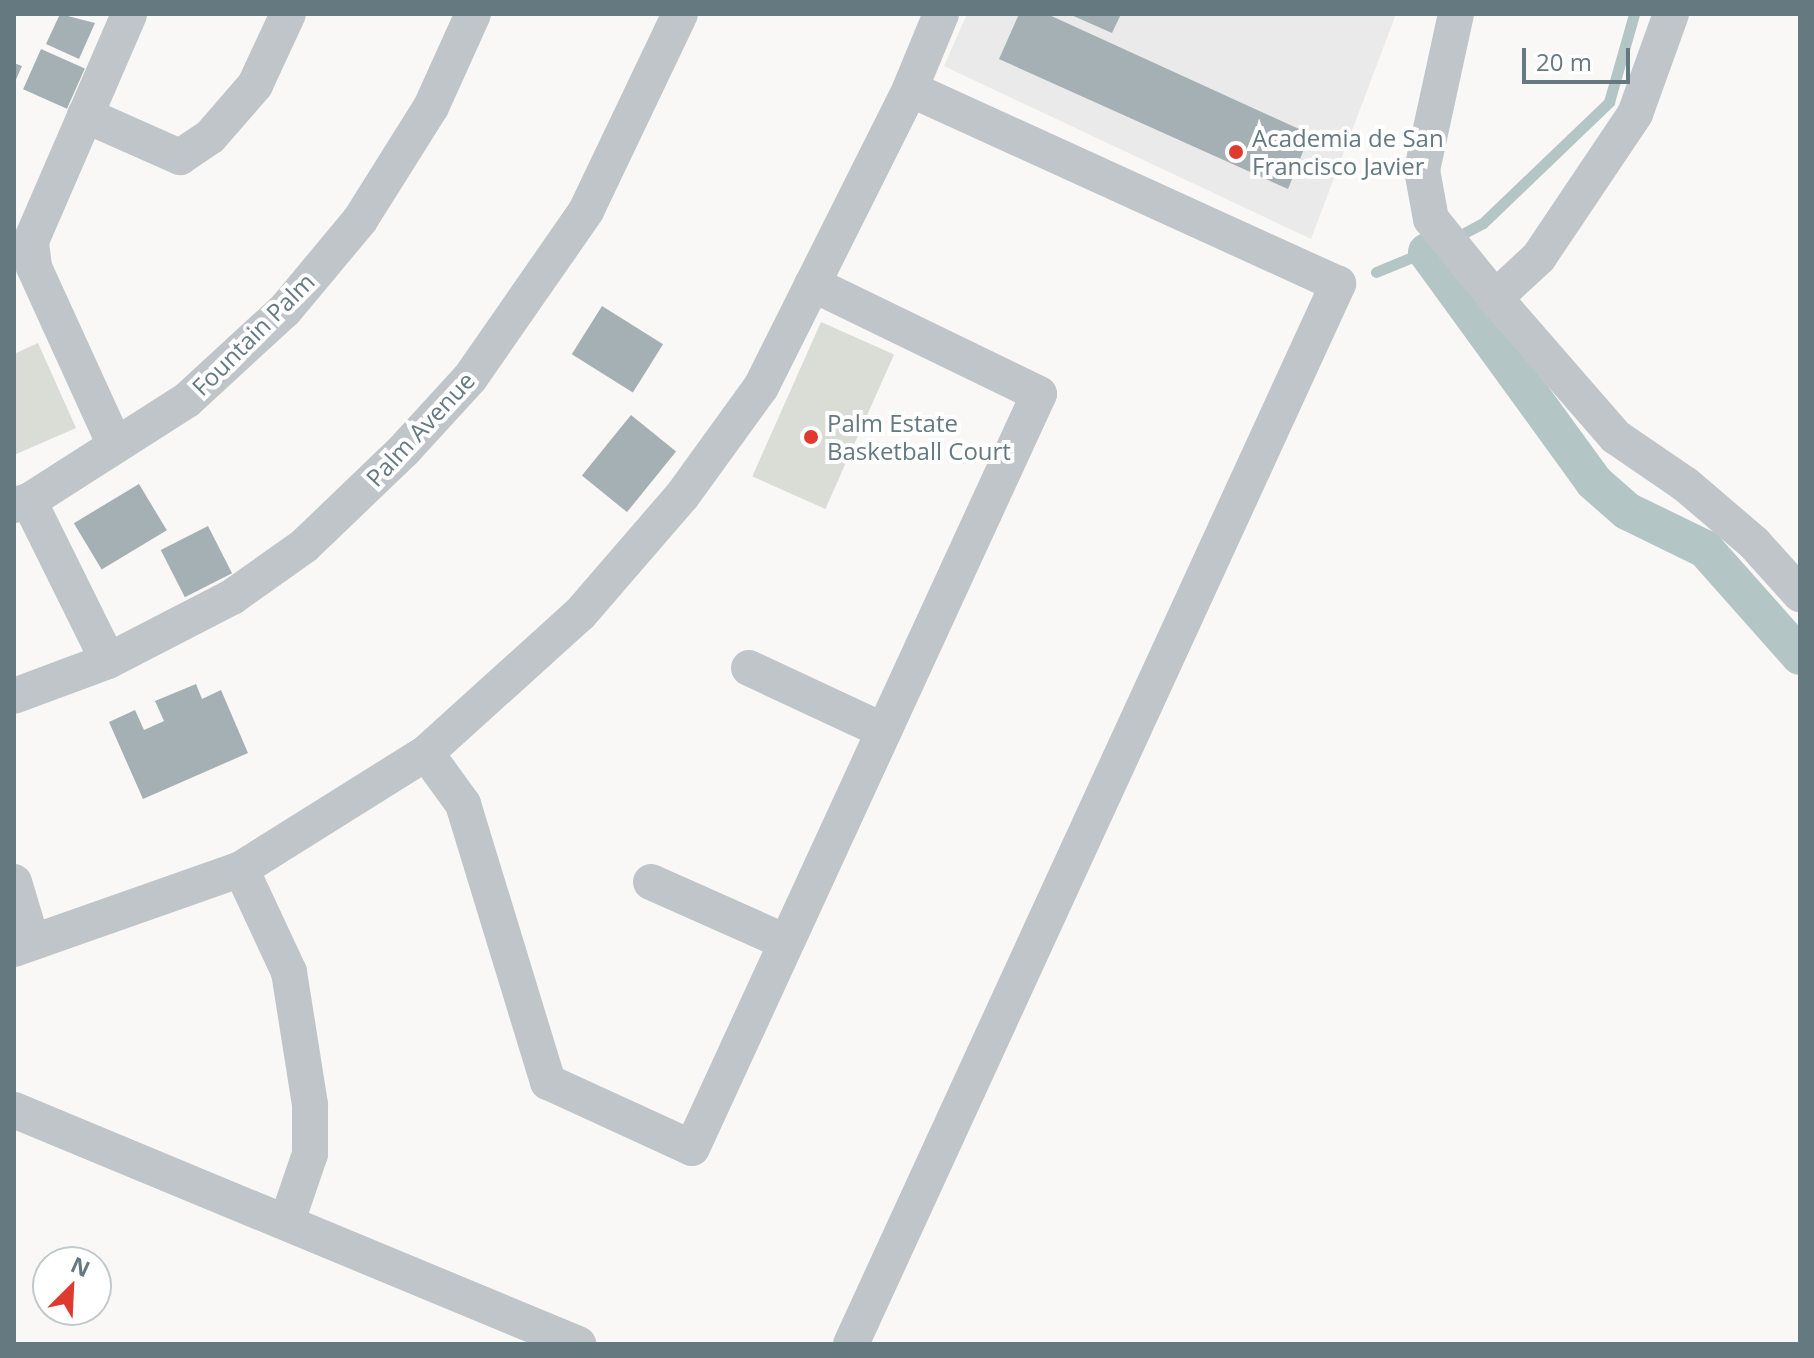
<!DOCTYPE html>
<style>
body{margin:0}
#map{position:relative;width:1814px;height:1358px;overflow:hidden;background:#f9f8f6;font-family:"Open Sans",sans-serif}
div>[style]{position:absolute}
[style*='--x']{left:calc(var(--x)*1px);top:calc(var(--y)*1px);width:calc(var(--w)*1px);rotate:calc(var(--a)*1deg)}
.built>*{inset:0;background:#e9eae9}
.green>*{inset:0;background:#d9ddd5;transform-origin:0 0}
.stream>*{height:11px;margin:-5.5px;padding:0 5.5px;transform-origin:5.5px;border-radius:5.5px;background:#b4c5c6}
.canal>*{height:38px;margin:-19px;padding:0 19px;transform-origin:19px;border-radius:19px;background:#b4c5c6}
.building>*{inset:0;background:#a4b0b3;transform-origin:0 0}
.minor>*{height:36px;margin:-18px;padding:0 18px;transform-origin:18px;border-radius:18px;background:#bfc5c8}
.dots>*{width:22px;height:22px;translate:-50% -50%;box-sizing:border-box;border:4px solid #fff;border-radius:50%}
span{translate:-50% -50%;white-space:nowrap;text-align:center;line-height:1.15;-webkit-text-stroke:8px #fff;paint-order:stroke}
.poi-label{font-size:24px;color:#647980}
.left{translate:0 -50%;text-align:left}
.street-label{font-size:24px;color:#647980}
.frame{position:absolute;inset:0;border:16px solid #647980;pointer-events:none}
.north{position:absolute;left:32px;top:1246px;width:80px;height:80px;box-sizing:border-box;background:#fff;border:2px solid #c1c9cc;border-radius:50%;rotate:24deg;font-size:22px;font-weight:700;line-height:32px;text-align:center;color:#647980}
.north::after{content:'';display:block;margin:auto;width:28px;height:36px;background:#df3a2f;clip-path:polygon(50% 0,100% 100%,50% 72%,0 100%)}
.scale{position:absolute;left:1522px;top:48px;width:108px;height:36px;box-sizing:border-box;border:4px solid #647980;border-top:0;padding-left:10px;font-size:24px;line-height:28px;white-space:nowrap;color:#647980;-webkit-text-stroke:6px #fff;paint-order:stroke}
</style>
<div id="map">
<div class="built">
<i style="clip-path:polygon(967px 14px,1396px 14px,1311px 239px,944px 66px)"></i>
</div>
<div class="green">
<i style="left:821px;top:322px;width:80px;height:169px;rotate:24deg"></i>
<i style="clip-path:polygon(38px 343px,76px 428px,14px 455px,14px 354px)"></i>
</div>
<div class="stream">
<i style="--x:1466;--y:232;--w:19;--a:-28"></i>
<i style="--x:1483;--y:223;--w:175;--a:-43.8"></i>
<i style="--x:1609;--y:102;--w:91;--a:-74.1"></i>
<i style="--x:1376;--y:272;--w:68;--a:-22.4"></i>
</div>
<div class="canal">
<i style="--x:1427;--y:252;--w:284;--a:54"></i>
<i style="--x:1594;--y:482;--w:44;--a:41.3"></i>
<i style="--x:1627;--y:511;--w:87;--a:26"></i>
<i style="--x:1705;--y:549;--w:143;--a:48.4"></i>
</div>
<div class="building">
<i style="clip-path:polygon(60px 14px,95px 23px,79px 59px,46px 44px)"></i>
<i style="clip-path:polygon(1019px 14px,1047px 14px,1310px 134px,1288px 189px,999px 59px)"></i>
<i style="clip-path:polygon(1069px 14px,1121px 14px,1112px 33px)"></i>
<i style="left:41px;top:49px;width:48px;height:44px;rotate:24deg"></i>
<i style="clip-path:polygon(14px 63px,22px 66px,14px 84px)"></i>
<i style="left:602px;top:306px;width:72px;height:57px;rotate:32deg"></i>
<i style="left:631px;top:415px;width:58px;height:78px;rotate:39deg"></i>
<i style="left:139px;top:484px;width:54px;height:76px;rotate:59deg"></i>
<i style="left:208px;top:526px;width:53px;height:53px;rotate:63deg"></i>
<i style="clip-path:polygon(196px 684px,202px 699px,221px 690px,248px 753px,143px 799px,109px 722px,135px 710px,144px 730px,164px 721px,155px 701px)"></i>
</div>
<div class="minor">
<i style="--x:1456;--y:14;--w:160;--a:102.3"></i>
<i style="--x:1422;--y:170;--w:50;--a:79.6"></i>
<i style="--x:1431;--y:219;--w:102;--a:51"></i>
<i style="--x:1671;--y:14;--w:106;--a:109.8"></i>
<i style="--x:1635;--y:114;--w:172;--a:123.9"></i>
<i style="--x:1539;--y:257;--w:60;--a:137"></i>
<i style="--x:1495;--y:298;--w:184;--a:49"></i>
<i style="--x:1616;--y:437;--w:83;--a:34.3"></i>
<i style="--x:1685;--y:484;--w:91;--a:40.5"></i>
<i style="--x:1754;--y:543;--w:69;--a:48"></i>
<i style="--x:85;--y:115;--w:104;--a:23.9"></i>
<i style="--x:180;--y:157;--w:36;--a:-34"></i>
<i style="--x:210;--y:137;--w:69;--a:-49.1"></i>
<i style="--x:255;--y:85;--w:78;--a:-65.1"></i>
<i style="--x:115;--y:445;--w:196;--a:-114.5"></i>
<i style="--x:34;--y:267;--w:26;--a:-97"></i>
<i style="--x:31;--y:241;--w:247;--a:-66.6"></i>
<i style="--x:29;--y:501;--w:178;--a:63.7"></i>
<i style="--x:14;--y:505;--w:16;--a:-15"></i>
<i style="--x:29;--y:501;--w:188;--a:-32.6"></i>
<i style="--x:187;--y:400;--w:133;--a:-42.6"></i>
<i style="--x:285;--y:310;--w:117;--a:-50.2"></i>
<i style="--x:360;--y:220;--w:133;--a:-57.9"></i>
<i style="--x:431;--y:107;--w:102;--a:-65.7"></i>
<i style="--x:749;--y:668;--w:149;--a:25"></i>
<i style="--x:14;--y:696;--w:100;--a:-20.4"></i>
<i style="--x:108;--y:661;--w:140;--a:-27.3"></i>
<i style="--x:232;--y:597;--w:88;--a:-35.3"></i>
<i style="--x:304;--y:546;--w:139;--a:-43.8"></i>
<i style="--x:404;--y:450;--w:98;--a:-47.5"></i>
<i style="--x:470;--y:378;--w:203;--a:-55.2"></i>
<i style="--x:586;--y:211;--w:218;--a:-64.5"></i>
<i style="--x:426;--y:753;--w:63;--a:54"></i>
<i style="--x:463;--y:804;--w:291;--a:73"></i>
<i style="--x:548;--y:1082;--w:158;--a:24.6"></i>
<i style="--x:692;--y:1148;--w:830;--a:-65.29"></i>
<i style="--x:1039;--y:394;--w:252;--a:-154.1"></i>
<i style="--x:241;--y:869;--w:114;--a:65"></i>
<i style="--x:289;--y:972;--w:135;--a:81"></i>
<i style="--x:310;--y:1105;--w:49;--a:90"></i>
<i style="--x:310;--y:1154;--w:71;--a:108.9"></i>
<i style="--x:14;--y:882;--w:63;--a:73.3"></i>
<i style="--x:651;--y:882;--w:148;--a:24"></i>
<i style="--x:14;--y:949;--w:241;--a:-19.4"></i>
<i style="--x:241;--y:869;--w:218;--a:-32.1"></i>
<i style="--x:426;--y:753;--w:207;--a:-42.1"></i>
<i style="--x:580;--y:614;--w:156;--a:-49.2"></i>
<i style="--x:682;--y:496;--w:135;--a:-54.1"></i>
<i style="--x:761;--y:387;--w:333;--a:-63.4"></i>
<i style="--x:910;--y:89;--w:81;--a:-67.5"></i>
<i style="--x:14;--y:1110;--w:611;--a:22.53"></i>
<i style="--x:851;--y:1344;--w:1167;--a:-65.32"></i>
<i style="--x:1338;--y:284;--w:470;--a:-155.5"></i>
</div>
<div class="dots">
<i style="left:1236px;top:152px;background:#df3a2f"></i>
<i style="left:811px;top:437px;background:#df3a2f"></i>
</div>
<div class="poi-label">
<span class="left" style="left:1252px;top:152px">Academia de San<br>Francisco Javier</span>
<span class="left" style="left:827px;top:437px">Palm Estate<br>Basketball Court</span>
</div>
<div class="street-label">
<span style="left:253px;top:334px;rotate:-45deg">Fountain Palm</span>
<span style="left:420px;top:429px;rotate:-47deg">Palm Avenue</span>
</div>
<div class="frame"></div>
<div class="north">N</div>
<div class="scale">20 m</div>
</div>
